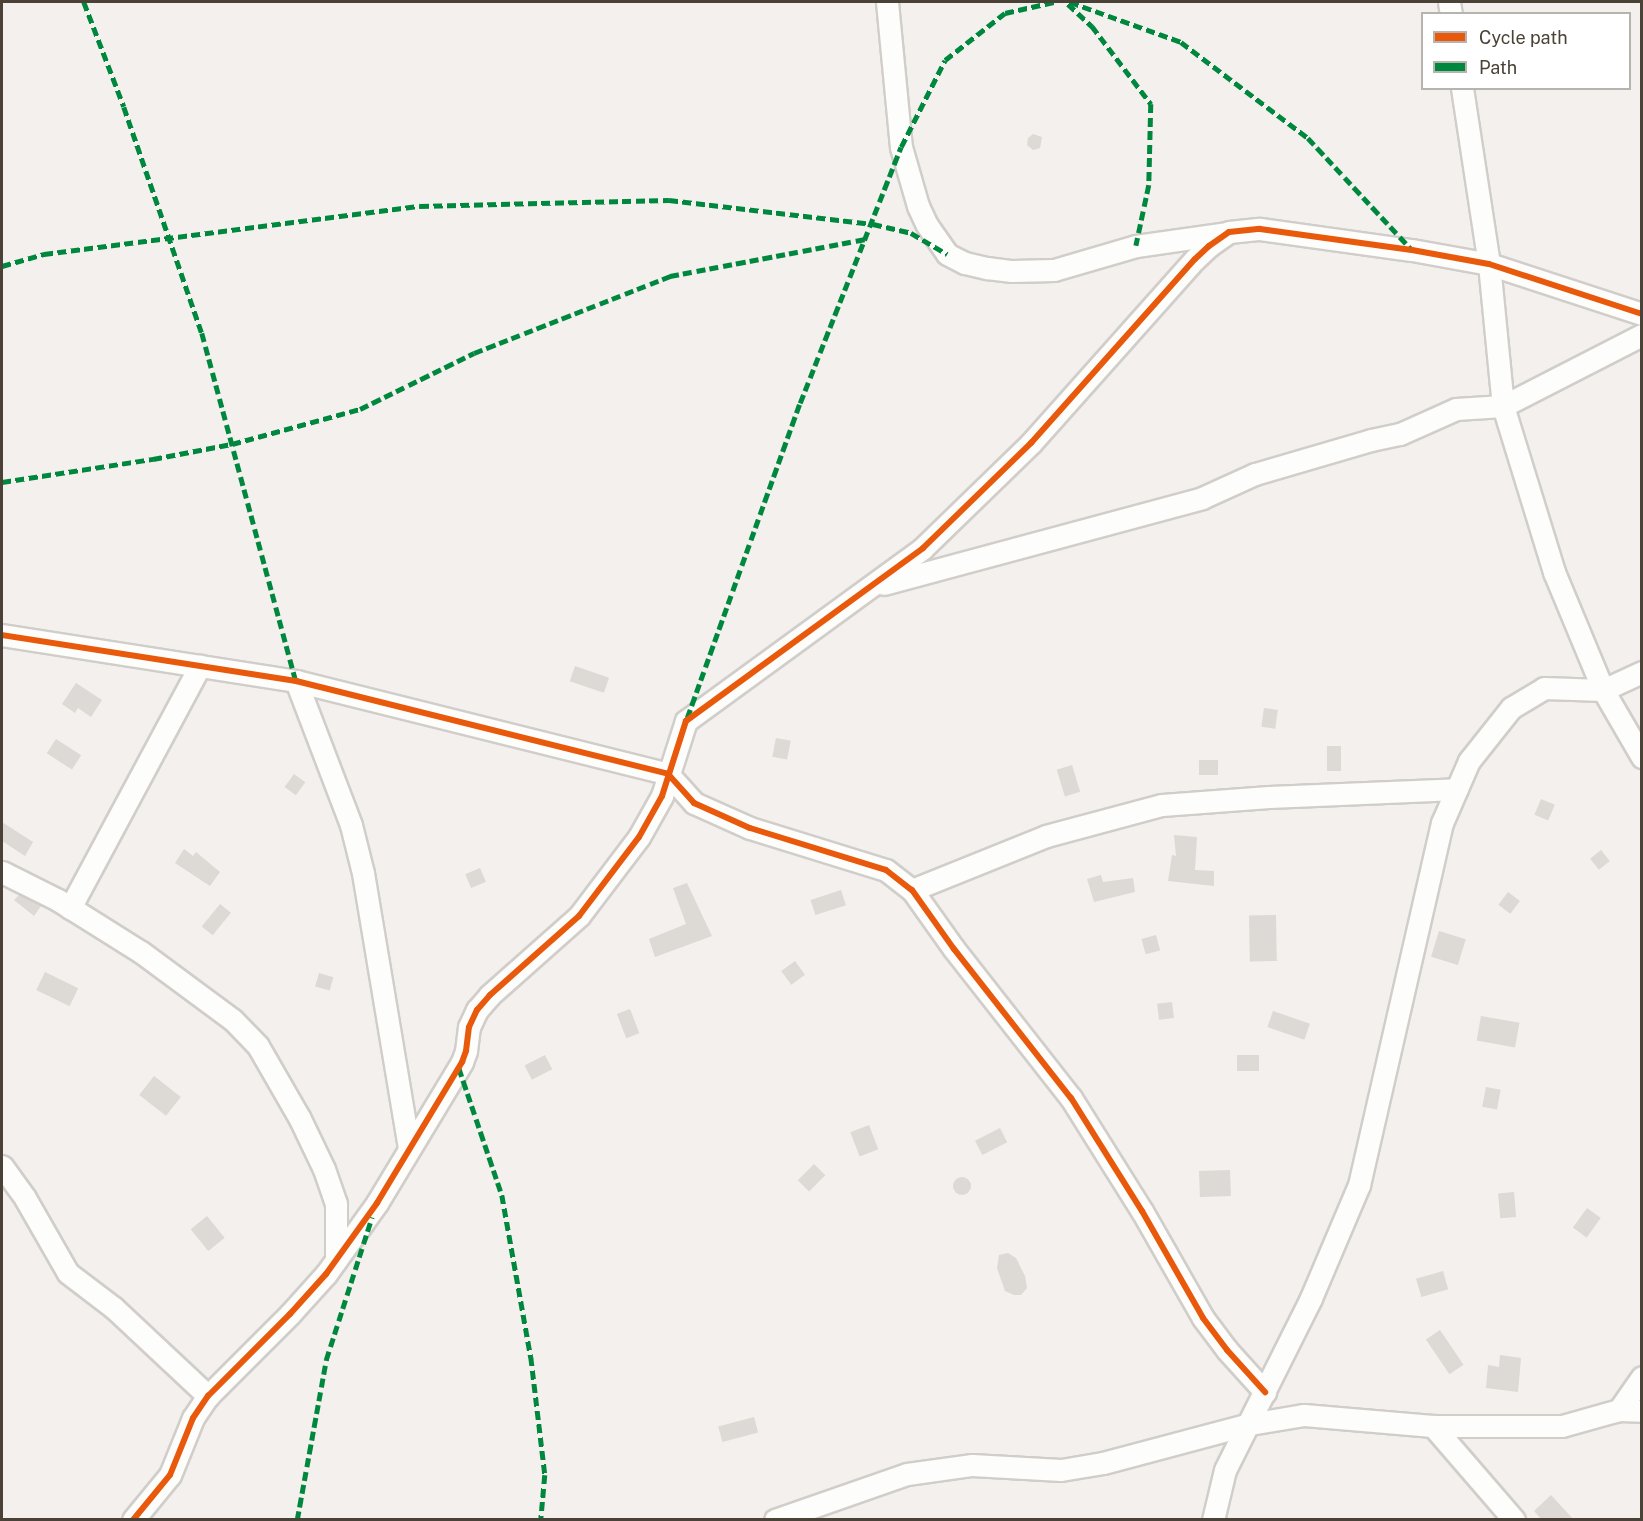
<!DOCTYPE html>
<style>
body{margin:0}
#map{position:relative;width:1643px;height:1521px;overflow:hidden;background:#f3f0ed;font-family:"Public Sans",sans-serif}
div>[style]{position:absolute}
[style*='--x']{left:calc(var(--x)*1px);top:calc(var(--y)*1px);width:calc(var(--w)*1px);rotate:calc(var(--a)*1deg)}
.building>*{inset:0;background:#ddd9d5;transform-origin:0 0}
.round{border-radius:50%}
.roads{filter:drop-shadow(2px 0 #d1ceca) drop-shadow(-2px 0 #d1ceca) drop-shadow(0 2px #d1ceca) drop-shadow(0 -2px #d1ceca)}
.minor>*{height:21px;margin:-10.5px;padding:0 10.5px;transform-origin:10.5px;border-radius:10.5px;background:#fdfdfc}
.quiet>*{height:4.5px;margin-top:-2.25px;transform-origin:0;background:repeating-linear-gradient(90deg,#00873e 0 9px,transparent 0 13.5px)}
.cycleway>*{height:6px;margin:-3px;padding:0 3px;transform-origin:3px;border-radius:3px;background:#e8590c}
span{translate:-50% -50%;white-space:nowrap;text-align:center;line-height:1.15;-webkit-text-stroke:4.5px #fff;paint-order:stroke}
.frame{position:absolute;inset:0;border:3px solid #4a4237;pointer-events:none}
.legend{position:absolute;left:1421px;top:12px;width:210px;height:78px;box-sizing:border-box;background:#fff;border:2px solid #b7b3af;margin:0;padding:8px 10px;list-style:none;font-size:18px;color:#4a4237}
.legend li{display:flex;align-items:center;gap:12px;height:30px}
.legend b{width:30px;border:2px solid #b7b3af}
</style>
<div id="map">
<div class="building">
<i style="clip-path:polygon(1033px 134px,1042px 137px,1040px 148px,1033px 150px,1027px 145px,1028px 138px)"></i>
<i style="left:575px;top:666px;width:36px;height:16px;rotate:19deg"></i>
<i style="clip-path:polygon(76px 683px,102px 700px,91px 717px,78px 708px,75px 713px,62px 704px)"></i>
<i style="left:1264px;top:708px;width:14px;height:19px;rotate:8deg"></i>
<i style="left:776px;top:738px;width:15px;height:19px;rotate:11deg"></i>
<i style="left:56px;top:739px;width:30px;height:17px;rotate:33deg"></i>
<i style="left:1327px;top:746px;width:14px;height:25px"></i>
<i style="left:1199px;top:760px;width:19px;height:15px"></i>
<i style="left:1072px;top:765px;width:28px;height:16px;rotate:73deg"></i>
<i style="left:294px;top:774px;width:14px;height:16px;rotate:36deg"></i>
<i style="left:1541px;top:799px;width:15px;height:17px;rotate:23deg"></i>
<i style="clip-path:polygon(2px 822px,33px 842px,25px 856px,2px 841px)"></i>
<i style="clip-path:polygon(1174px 835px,1197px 837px,1195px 870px,1214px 871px,1214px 886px,1168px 881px,1172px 855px,1176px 856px)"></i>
<i style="clip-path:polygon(184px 849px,193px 856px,196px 852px,220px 872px,210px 886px,175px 863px)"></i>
<i style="left:1601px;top:850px;width:14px;height:14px;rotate:51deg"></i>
<i style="left:480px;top:868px;width:15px;height:16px;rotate:67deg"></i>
<i style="clip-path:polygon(1101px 875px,1103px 882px,1133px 878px,1135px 892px,1094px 902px,1087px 879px)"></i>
<i style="clip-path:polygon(687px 883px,712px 936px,655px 957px,649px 939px,686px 924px,673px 888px)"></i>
<i style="left:841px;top:890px;width:16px;height:32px;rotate:72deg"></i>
<i style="left:1508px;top:892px;width:15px;height:16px;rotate:37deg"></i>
<i style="clip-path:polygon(19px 895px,41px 906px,34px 916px,14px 900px)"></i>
<i style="left:220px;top:904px;width:14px;height:29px;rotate:39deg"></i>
<i style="left:1276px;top:915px;width:46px;height:27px;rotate:89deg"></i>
<i style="left:1439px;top:931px;width:28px;height:27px;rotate:17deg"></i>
<i style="left:1156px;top:935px;width:16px;height:15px;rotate:75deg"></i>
<i style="left:795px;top:961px;width:17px;height:17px;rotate:54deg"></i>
<i style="left:45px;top:972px;width:37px;height:20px;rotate:26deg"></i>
<i style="left:319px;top:973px;width:15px;height:14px;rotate:16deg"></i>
<i style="left:1172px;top:1002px;width:16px;height:15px;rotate:83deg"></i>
<i style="left:630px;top:1009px;width:26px;height:14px;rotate:69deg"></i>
<i style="left:1273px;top:1011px;width:39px;height:17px;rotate:19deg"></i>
<i style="left:1481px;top:1016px;width:39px;height:25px;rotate:10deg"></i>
<i style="left:545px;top:1055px;width:16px;height:23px;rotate:63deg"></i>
<i style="left:1237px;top:1055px;width:22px;height:16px"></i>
<i style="left:154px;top:1076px;width:34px;height:24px;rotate:38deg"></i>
<i style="left:1486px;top:1087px;width:15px;height:20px;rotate:11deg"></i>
<i style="left:869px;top:1125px;width:26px;height:20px;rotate:69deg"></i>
<i style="left:1000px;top:1128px;width:16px;height:28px;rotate:63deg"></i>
<i style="left:814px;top:1164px;width:16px;height:23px;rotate:45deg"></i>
<i style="left:1230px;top:1170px;width:26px;height:31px;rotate:88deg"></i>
<i class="round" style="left:953px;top:1177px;width:18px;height:18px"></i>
<i style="left:1514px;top:1192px;width:25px;height:16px;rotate:85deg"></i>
<i style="left:1587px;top:1208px;width:17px;height:24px;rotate:36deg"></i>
<i style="left:207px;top:1216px;width:28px;height:21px;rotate:51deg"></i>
<i style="clip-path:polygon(1008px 1253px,1016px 1258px,1025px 1276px,1027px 1288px,1021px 1295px,1014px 1295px,1005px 1291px,997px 1268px,999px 1255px)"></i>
<i style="left:1443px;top:1271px;width:19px;height:28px;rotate:74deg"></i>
<i style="left:1440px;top:1330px;width:42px;height:17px;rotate:56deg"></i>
<i style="clip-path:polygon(1500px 1355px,1521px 1358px,1518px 1392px,1486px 1388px,1488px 1365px,1499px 1367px)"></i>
<i style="left:754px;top:1417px;width:16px;height:37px;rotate:75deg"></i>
<i style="clip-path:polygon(1551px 1495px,1574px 1520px,1542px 1520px,1534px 1511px)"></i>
</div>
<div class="roads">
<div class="minor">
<i style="--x:887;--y:2;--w:146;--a:84.5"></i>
<i style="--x:901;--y:147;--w:61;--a:73.9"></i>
<i style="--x:918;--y:206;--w:21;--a:65"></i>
<i style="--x:927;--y:225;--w:35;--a:55"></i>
<i style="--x:947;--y:254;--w:20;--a:27"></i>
<i style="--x:965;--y:263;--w:23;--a:13"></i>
<i style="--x:987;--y:268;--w:25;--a:7"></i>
<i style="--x:1012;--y:271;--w:42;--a:-1.4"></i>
<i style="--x:1054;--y:270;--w:85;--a:-16.3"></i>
<i style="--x:1136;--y:246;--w:91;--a:-8.2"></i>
<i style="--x:1449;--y:2;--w:12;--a:81"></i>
<i style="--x:1462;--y:88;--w:178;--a:81.3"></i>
<i style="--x:1489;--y:264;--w:143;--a:84.4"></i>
<i style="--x:1503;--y:406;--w:174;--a:72.9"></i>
<i style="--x:1554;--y:572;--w:128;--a:67.4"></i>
<i style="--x:1603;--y:690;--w:78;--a:59.8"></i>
<i style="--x:884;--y:584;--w:329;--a:-15.1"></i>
<i style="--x:1202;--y:498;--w:58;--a:-24.4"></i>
<i style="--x:1255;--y:474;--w:121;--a:-16.3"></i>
<i style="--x:1371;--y:440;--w:30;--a:-12"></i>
<i style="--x:1400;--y:434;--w:61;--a:-24.1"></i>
<i style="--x:1456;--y:409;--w:47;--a:-3.7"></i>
<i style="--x:1503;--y:406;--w:156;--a:-27.1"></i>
<i style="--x:2;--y:635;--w:298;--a:8.9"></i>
<i style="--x:296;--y:681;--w:383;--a:14"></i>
<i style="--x:668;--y:774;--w:39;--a:48"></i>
<i style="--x:694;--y:803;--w:61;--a:24.1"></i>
<i style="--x:750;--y:828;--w:142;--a:17.2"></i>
<i style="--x:886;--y:870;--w:33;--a:38"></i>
<i style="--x:912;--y:890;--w:72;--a:54.6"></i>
<i style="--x:954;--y:949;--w:189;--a:51.9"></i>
<i style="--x:1071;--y:1098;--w:133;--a:57.9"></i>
<i style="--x:1142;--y:1211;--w:123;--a:60.3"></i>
<i style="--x:1203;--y:1318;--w:40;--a:53"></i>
<i style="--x:1227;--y:1350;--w:57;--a:47.9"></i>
<i style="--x:296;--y:681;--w:154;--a:69.1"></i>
<i style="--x:351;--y:825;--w:49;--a:76"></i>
<i style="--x:363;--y:873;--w:278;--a:80.5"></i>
<i style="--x:2;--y:872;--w:63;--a:26.6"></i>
<i style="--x:58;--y:900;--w:98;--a:32.1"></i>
<i style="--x:141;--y:952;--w:114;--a:36.5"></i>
<i style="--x:233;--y:1020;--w:36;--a:46"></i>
<i style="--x:258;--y:1046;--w:84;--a:60.1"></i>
<i style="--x:300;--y:1119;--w:55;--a:64.4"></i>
<i style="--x:324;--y:1169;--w:36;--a:71"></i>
<i style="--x:336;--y:1203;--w:57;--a:90"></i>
<i style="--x:912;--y:890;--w:144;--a:-21.9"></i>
<i style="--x:1046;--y:836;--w:120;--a:-15"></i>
<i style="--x:1162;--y:805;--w:107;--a:-4.3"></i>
<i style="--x:1269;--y:797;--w:188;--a:-2.4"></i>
<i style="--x:70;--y:908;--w:275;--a:-61.8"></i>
<i style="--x:2;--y:1166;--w:39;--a:54"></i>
<i style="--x:25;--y:1198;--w:86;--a:60.2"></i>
<i style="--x:68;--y:1273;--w:58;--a:37.3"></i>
<i style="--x:114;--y:1308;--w:129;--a:43.1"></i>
<i style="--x:1619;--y:1410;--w:40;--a:-55.1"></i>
<i style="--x:1433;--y:1426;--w:124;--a:49.2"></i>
<i style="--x:133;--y:1520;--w:58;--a:-50.6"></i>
<i style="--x:170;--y:1475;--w:61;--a:-68"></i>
<i style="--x:193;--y:1418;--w:27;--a:-56"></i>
<i style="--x:208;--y:1396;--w:116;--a:-45"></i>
<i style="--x:290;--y:1314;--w:54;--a:-48"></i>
<i style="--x:326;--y:1274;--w:87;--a:-54.3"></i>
<i style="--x:377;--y:1203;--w:165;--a:-58.9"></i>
<i style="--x:462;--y:1062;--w:12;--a:-70"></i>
<i style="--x:466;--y:1051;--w:24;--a:-83"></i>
<i style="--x:469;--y:1027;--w:19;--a:-65"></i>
<i style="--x:477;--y:1010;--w:20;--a:-49"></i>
<i style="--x:490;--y:995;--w:119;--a:-41.6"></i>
<i style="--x:579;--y:916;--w:99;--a:-52.8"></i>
<i style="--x:639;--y:837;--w:47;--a:-60.7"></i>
<i style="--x:662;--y:796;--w:79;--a:-72.3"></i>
<i style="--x:686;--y:721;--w:293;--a:-36.1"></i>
<i style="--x:923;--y:548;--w:151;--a:-44.2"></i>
<i style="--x:1031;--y:443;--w:246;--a:-48.3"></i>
<i style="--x:1195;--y:259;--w:19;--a:-43"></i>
<i style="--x:1209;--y:246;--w:24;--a:-35"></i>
<i style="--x:1229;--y:232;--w:31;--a:-6"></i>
<i style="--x:1260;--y:229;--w:153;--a:7.9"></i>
<i style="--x:1412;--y:250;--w:78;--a:10.3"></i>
<i style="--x:1489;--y:264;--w:161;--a:18.1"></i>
<i style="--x:775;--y:1520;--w:140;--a:-19.2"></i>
<i style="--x:907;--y:1474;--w:66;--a:-7.9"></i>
<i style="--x:972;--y:1465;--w:89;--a:3.2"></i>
<i style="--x:1061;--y:1470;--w:43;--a:-9.5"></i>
<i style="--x:1103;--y:1463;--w:152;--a:-14.9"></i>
<i style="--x:1250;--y:1424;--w:55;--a:-9.5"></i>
<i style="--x:1304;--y:1415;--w:129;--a:4.9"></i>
<i style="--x:1433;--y:1426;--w:129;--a:0"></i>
<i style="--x:1562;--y:1426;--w:59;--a:-15.7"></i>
<i style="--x:1619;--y:1410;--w:23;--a:2"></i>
<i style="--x:1213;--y:1520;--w:51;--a:-76.5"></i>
<i style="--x:1225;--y:1470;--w:192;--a:-63.4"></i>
<i style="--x:1311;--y:1298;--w:123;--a:-67"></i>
<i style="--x:1359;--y:1185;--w:371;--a:-77.1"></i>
<i style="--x:1442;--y:823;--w:68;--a:-66.5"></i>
<i style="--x:1469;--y:761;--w:68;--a:-51.6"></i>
<i style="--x:1511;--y:708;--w:39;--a:-31"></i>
<i style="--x:1544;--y:688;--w:59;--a:1.9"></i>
<i style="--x:1603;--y:690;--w:43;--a:-24.8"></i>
</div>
</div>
<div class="quiet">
<i style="--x:84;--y:2;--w:112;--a:69.1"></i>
<i style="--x:124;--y:107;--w:239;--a:71"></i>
<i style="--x:202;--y:333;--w:360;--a:74.9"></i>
<i style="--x:1070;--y:2;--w:118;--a:19.8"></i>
<i style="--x:1181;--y:42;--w:159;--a:37.1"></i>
<i style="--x:1308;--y:138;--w:151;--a:47.1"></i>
<i style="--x:1068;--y:4;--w:33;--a:43"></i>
<i style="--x:1092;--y:26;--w:98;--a:52.9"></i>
<i style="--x:1151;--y:104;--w:81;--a:91.4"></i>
<i style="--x:1149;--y:185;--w:62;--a:102"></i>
<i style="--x:2;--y:266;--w:44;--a:-15.9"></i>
<i style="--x:44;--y:254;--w:379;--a:-7.3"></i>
<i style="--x:420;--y:206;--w:249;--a:-1.4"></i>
<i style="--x:669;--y:200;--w:205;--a:6.7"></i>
<i style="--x:873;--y:224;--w:39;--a:13"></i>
<i style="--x:911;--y:233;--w:42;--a:30.3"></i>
<i style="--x:2;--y:482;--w:153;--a:-8.7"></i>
<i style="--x:153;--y:459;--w:80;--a:-10.8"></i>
<i style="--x:232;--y:444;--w:133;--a:-15.3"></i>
<i style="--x:360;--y:409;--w:127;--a:-26.2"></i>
<i style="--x:474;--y:353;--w:211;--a:-21.4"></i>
<i style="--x:670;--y:276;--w:199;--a:-10.7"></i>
<i style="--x:687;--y:718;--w:335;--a:-70.3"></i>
<i style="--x:800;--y:403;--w:275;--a:-68.5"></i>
<i style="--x:901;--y:147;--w:97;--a:-63.2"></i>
<i style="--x:945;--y:60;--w:76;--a:-38.1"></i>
<i style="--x:1005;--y:13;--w:50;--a:-12.7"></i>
<i style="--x:459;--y:1068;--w:134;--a:71.3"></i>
<i style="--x:502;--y:1195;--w:165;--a:79.9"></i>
<i style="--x:531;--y:1357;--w:119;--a:83.2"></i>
<i style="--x:545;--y:1475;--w:45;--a:95.1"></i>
<i style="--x:297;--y:1520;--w:163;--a:-79.7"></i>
<i style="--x:326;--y:1360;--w:150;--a:-72.2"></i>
</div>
<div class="cycleway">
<i style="--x:2;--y:635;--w:298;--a:8.9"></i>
<i style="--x:296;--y:681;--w:383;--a:14"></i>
<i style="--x:668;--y:774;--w:39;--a:48"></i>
<i style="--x:694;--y:803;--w:61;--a:24.1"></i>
<i style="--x:750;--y:828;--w:142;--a:17.2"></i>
<i style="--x:886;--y:870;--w:33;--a:38"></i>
<i style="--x:912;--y:890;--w:72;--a:54.6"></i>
<i style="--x:954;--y:949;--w:189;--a:51.9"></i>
<i style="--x:1071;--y:1098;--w:133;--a:57.9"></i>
<i style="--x:1142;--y:1211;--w:123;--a:60.3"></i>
<i style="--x:1203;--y:1318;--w:40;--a:53"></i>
<i style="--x:1227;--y:1350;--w:57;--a:47.9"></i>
<i style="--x:133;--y:1520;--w:58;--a:-50.6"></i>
<i style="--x:170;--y:1475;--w:61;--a:-68"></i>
<i style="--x:193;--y:1418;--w:27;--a:-56"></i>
<i style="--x:208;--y:1396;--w:116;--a:-45"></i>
<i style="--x:290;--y:1314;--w:54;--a:-48"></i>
<i style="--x:326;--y:1274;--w:87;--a:-54.3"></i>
<i style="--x:377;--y:1203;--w:165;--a:-58.9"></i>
<i style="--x:462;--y:1062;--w:12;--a:-70"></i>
<i style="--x:466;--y:1051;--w:24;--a:-83"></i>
<i style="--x:469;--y:1027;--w:19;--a:-65"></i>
<i style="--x:477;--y:1010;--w:20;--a:-49"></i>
<i style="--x:490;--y:995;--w:119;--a:-41.6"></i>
<i style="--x:579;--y:916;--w:99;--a:-52.8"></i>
<i style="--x:639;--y:837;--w:47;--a:-60.7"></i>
<i style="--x:662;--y:796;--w:79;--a:-72.3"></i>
<i style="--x:686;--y:721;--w:293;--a:-36.1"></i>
<i style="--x:923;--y:548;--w:151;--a:-44.2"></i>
<i style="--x:1031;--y:443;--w:246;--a:-48.3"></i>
<i style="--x:1195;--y:259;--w:19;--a:-43"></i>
<i style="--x:1209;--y:246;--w:24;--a:-35"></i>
<i style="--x:1229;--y:232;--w:31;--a:-6"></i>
<i style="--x:1260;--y:229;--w:153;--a:7.9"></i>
<i style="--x:1412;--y:250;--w:78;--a:10.3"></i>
<i style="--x:1489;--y:264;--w:161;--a:18.1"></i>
</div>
<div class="frame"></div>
<ul class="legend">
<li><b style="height:8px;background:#e8590c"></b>Cycle path</li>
<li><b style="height:8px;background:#00873e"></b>Path</li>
</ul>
</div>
